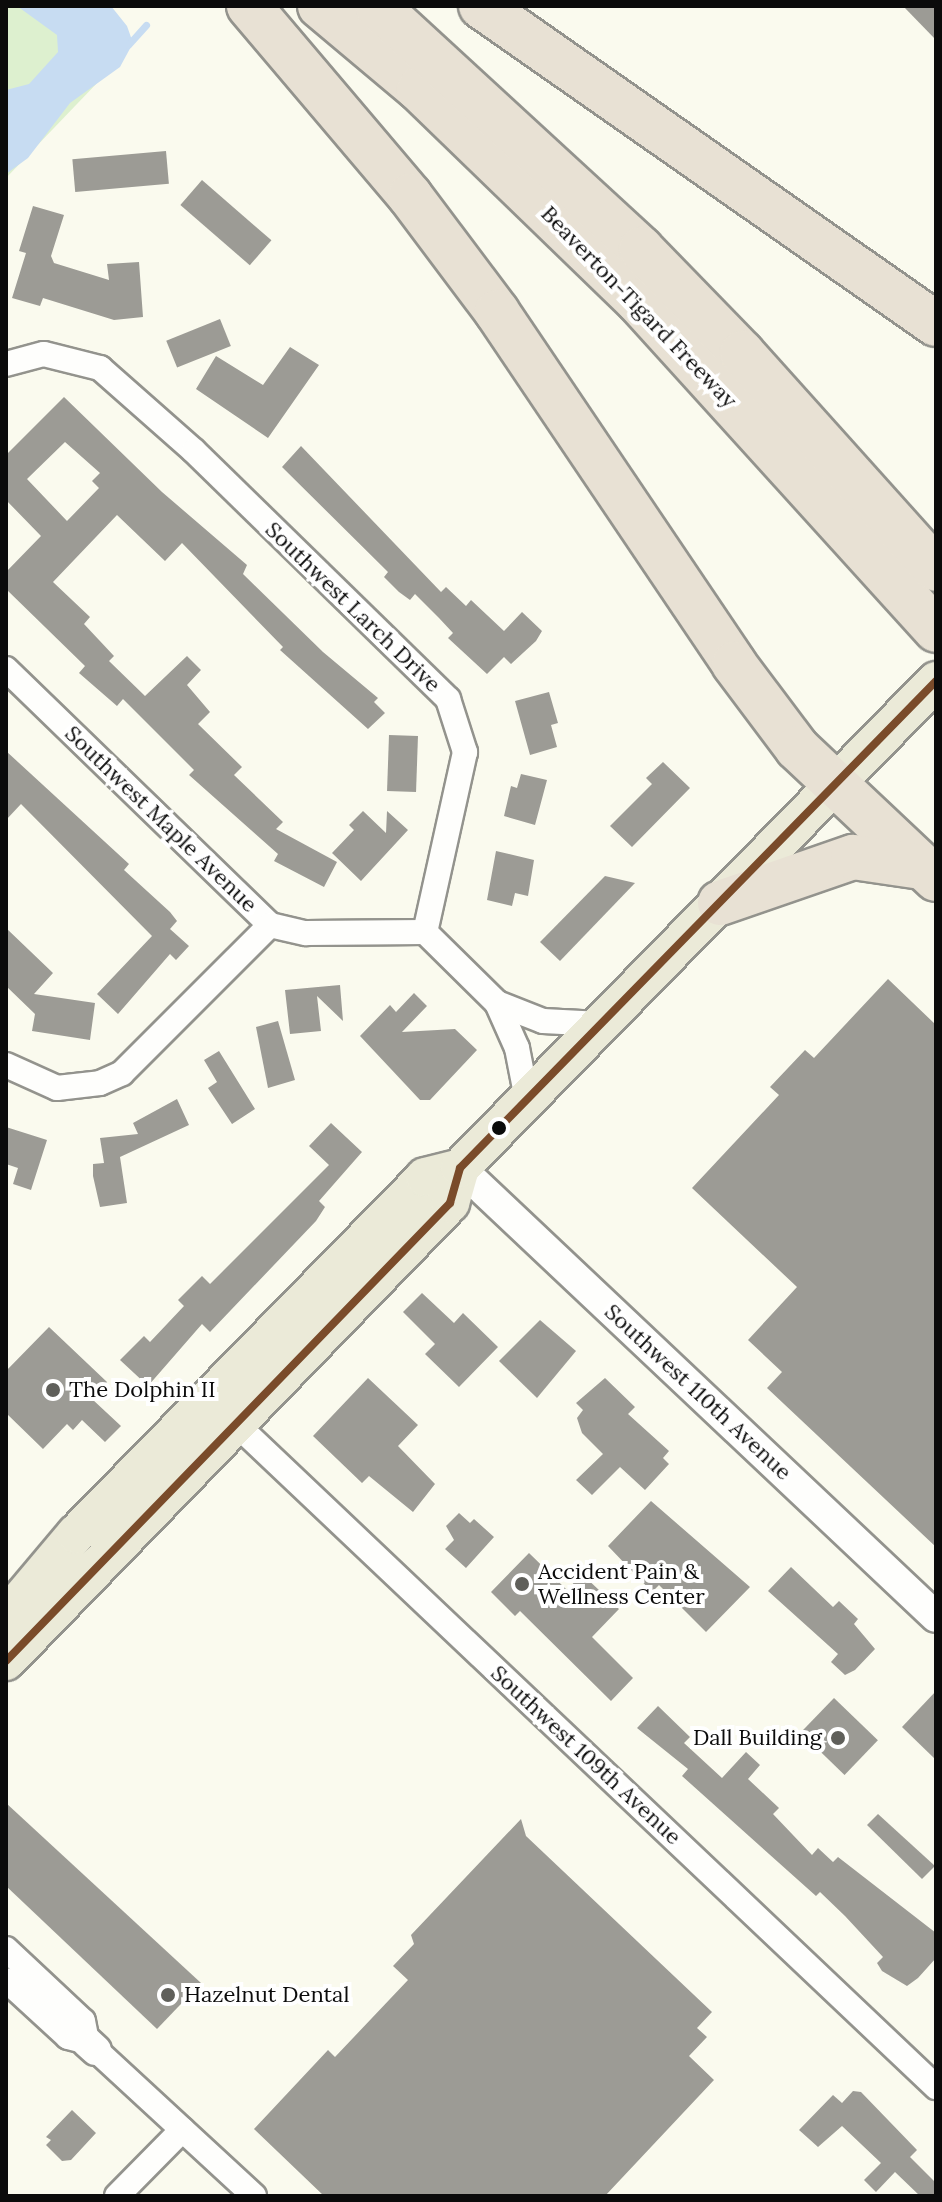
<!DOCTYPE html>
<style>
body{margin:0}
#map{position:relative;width:942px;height:2202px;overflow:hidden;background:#fafaee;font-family:Lora,serif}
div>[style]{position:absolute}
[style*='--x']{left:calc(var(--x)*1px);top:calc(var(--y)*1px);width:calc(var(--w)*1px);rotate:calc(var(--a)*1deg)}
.green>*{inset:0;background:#ddf0cf}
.water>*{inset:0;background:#c7dcf2}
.stream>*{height:7px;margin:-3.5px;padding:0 3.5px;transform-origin:3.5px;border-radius:3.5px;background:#c7dcf2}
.building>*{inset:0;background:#9c9b95;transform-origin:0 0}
.roads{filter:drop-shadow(2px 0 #93938d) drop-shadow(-2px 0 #93938d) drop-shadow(0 2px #93938d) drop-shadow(0 -2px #93938d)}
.minor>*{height:24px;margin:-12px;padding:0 12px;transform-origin:12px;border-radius:12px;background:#fefefc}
.tertiary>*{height:30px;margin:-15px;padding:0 15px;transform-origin:15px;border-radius:15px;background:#fefefc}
.primary>*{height:38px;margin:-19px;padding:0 19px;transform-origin:19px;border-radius:19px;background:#ebead8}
.motorway>*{height:44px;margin:-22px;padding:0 22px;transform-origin:22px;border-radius:22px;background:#e8e1d4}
.bus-1>*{height:8px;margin:-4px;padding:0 4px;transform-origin:4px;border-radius:4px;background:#7a4b2a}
.dots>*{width:22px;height:22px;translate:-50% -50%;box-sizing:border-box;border:4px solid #fff;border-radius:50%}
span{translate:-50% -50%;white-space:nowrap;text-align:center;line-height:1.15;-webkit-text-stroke:8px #fff;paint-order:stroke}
.street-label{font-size:22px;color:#0b0b0b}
.poi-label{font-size:22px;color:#0b0b0b}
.left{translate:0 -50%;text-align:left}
.right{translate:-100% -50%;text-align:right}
.frame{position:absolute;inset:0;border:8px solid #0b0b0b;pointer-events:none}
</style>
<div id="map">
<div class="green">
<i style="clip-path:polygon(6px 6px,68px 6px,123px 56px,6px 178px)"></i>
</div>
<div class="water">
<i style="clip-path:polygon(17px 6px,111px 6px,127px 26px,133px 43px,120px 67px,70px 103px,28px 158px,6px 174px,6px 90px,29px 84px,58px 52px,57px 35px)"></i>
</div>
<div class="stream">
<i style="--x:128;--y:45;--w:27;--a:-48"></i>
</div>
<div class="building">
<i style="clip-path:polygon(903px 6px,936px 6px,936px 40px)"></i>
<i style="left:166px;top:151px;width:33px;height:94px;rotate:85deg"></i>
<i style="left:202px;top:180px;width:92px;height:33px;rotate:41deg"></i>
<i style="clip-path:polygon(33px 206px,64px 215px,51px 256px,54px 263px,109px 280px,107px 264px,139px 262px,143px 317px,114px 320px,43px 298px,40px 306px,12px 298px,26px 253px,19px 251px)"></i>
<i style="left:220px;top:319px;width:29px;height:58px;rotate:68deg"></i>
<i style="clip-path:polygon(290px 347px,319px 365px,268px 438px,196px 389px,216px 356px,263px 385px)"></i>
<i style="clip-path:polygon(evenodd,64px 397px,162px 492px,247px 565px,243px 574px,323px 652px,378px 698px,374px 702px,385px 713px,368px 729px,280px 650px,283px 647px,182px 543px,165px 561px,117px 515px,53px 582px,90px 617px,84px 624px,114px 656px,109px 661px,145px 696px,187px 656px,201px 670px,187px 685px,210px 712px,198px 724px,242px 767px,234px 775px,283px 822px,276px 829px,337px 862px,324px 887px,274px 861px,278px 854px,189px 775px,194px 770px,123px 699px,117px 706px,79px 673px,85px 666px,6px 589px,6px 572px,41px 536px,6px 500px,6px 455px,64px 397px,65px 442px,100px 473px,92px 481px,99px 488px,67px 521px,27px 479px,65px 442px)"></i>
<i style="clip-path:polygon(301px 446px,441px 592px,446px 587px,466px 606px,471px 600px,504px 631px,522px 612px,542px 631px,536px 641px,511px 664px,504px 657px,487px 674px,448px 638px,453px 633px,439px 618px,415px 594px,410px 600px,399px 592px,384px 577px,388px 572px,282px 467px)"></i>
<i style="clip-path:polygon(549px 692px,558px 723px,551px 725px,557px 747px,530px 755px,515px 701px)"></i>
<i style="left:389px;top:735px;width:29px;height:56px;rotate:2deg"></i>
<i style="clip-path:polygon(6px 751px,129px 864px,124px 870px,170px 912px,177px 921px,170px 929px,189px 946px,176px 960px,170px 954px,118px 1014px,97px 994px,152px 936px,21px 804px,6px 820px)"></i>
<i style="clip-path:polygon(663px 762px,690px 788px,632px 847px,610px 826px,652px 784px,646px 778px)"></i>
<i style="clip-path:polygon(521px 774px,547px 780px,535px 825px,504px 816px,511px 786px,517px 788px)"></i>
<i style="clip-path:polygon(363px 811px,386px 833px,387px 811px,408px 830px,361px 881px,332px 853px,354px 830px,349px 825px)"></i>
<i style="clip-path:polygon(496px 851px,534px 860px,528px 896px,515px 893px,512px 906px,487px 900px)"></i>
<i style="clip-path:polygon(605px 876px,635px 883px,560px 961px,540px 942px)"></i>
<i style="clip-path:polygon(6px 928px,53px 973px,34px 994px,95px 1003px,90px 1040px,32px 1031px,35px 1014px,6px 986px)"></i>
<i style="clip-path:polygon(888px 979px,936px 1025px,936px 1547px,767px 1388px,782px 1372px,748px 1340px,797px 1287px,692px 1188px,779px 1095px,770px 1087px,805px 1050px,814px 1058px)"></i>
<i style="clip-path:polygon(340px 985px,343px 1021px,317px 996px,321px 1031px,290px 1034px,285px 990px)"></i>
<i style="clip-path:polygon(414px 993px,427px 1006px,402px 1032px,455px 1029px,477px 1050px,430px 1100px,420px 1100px,360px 1036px,390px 1005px,396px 1012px)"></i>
<i style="clip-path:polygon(278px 1021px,295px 1080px,268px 1088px,256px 1027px)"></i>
<i style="clip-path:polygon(219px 1051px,255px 1109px,232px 1124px,208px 1088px,217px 1082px,204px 1060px)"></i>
<i style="clip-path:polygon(177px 1099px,189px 1125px,120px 1157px,127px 1203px,100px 1207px,93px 1176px,93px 1164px,104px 1163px,100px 1138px,138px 1134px,133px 1123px)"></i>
<i style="clip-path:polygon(331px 1123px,362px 1152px,319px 1201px,325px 1207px,316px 1221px,210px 1332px,202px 1324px,148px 1386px,120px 1360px,144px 1336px,150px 1342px,184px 1306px,178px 1300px,202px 1276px,210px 1284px,329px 1165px,309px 1146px)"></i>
<i style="clip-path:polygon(6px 1127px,47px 1140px,31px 1190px,13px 1184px,18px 1168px,6px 1164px)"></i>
<i style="clip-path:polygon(422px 1293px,454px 1323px,463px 1313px,498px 1347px,459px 1387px,425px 1354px,435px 1344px,403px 1312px)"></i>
<i style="clip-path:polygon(540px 1320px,576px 1351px,537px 1398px,499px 1361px)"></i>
<i style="clip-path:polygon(49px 1327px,107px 1382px,92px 1399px,121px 1426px,105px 1442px,82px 1420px,73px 1430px,67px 1424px,43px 1449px,6px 1413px,6px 1371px)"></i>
<i style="clip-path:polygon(368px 1378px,418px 1425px,398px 1446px,435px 1484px,413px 1512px,369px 1476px,362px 1483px,313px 1436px)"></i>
<i style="clip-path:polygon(605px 1378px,635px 1407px,628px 1414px,669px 1451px,663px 1458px,669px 1464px,645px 1490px,620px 1467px,592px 1495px,576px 1480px,603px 1454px,582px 1433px,577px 1418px,583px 1410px,576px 1403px)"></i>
<i style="clip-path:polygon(651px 1501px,750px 1587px,706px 1632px,659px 1585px,652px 1592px,608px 1546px)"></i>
<i style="clip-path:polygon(459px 1513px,470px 1523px,474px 1519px,494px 1537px,466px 1568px,445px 1549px,454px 1540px,446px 1526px)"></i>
<i style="clip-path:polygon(529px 1553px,567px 1590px,582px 1574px,619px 1609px,592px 1637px,633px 1678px,611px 1701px,520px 1611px,515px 1616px,491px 1592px)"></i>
<i style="clip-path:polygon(791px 1567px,833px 1607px,839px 1601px,858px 1619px,854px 1624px,875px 1649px,855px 1670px,845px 1675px,831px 1662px,838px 1654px,768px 1591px)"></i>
<i style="clip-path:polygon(936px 1691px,936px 1760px,902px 1727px)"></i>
<i style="left:834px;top:1698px;width:61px;height:48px;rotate:44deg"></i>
<i style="clip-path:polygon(658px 1706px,690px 1737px,684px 1743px,722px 1778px,746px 1752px,760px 1765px,748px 1779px,779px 1808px,773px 1814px,812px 1855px,818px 1848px,833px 1862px,838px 1857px,936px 1933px,936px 1958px,918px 1978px,907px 1986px,882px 1971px,877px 1963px,883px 1957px,845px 1916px,820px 1892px,816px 1896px,682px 1776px,688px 1769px,637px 1728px)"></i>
<i style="clip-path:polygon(6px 1803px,201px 1983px,157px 2029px,6px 1886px)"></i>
<i style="clip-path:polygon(878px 1814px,935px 1866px,922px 1879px,867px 1825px)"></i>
<i style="clip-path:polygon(521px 1819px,526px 1836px,712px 2012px,697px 2028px,707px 2037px,689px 2056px,714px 2080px,605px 2196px,324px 2196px,254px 2129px,328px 2050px,335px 2057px,408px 1980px,393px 1966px,414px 1944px,411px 1935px)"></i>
<i style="clip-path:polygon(853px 2091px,861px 2092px,917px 2150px,910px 2157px,936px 2183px,936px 2196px,920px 2196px,895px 2172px,876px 2192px,864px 2180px,881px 2163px,842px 2126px,818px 2147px,799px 2130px,833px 2095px,842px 2103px)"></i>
<i style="clip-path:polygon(72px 2110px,96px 2133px,71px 2160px,62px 2161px,46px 2145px,51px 2140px,46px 2137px)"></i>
</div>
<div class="roads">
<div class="minor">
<i style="--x:6;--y:364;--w:39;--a:-15"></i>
<i style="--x:44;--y:354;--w:58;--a:14"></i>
<i style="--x:100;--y:368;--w:125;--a:41.4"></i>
<i style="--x:194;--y:451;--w:355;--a:44.3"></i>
<i style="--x:448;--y:699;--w:56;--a:72.2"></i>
<i style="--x:465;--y:752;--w:184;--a:102.5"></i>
<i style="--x:6;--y:669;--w:368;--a:44.1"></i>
<i style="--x:270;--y:925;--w:37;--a:13"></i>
<i style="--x:306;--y:933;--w:119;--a:-0.5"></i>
<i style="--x:425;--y:932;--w:101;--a:44.6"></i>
<i style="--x:497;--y:1003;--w:49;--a:66"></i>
<i style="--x:517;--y:1048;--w:52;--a:78.9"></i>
<i style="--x:497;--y:1003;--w:49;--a:21.4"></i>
<i style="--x:543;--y:1021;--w:58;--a:3"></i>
<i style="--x:6;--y:1065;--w:56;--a:24.3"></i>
<i style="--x:57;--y:1088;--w:43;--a:-6.6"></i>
<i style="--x:100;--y:1083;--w:24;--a:-24"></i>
<i style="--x:122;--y:1073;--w:209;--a:-45"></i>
<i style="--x:235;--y:1423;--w:966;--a:43.45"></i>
<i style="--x:6;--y:1949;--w:105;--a:43.1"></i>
<i style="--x:83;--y:2021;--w:21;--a:79"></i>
<i style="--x:87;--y:2042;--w:20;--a:-165"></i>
<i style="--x:68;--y:2037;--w:84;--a:-137.4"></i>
<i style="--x:96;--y:2050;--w:215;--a:42.7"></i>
<i style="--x:117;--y:2196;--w:93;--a:-45.4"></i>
</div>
<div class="tertiary">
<i style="--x:460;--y:1168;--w:654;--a:43.33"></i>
<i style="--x:87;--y:2042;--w:12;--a:42"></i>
</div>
<div class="primary">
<i style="--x:6;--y:1617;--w:109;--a:-49.9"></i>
<i style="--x:76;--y:1534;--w:499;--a:-45.6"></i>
<i style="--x:425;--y:1177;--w:36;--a:-14"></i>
<i style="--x:6;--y:1661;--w:638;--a:-45.89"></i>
<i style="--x:450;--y:1203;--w:36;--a:-74"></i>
<i style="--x:460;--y:1168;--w:681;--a:-45.65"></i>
</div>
<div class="motorway">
<i style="--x:249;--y:6;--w:249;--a:49.7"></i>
<i style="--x:410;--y:196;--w:145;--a:53.1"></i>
<i style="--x:497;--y:312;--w:424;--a:56"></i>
<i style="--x:734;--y:664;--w:105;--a:53.1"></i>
<i style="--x:797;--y:748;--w:191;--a:43.3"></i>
<i style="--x:320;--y:6;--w:129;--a:40"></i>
<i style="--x:419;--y:89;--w:305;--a:44.1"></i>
<i style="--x:638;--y:301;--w:444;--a:47.8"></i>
<i style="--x:377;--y:6;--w:359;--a:42.6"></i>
<i style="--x:641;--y:249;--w:145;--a:45.8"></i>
<i style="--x:742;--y:353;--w:290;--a:48.1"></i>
<i style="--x:481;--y:6;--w:555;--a:34.95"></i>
<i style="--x:720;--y:903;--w:141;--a:-19.1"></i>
<i style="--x:853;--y:857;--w:69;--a:8.4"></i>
</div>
</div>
<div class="bus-1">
<i style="--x:6;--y:1661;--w:638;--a:-45.89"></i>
<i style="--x:450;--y:1203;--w:36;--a:-74"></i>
<i style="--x:460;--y:1168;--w:681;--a:-45.65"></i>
</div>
<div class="dots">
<i style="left:499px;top:1128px;background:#0b0b0b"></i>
<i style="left:53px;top:1390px;background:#5f5f5a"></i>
<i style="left:522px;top:1584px;background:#5f5f5a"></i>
<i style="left:838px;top:1738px;background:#5f5f5a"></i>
<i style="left:168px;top:1995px;background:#5f5f5a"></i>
</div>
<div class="street-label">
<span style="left:639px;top:307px;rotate:46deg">Beaverton-Tigard Freeway</span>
<span style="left:353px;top:607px;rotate:44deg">Southwest Larch Drive</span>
<span style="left:161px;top:819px;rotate:44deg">Southwest Maple Avenue</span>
<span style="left:698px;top:1392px;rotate:43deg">Southwest 110th Avenue</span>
<span style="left:586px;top:1755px;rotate:43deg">Southwest 109th Avenue</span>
</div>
<div class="poi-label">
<span class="left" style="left:69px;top:1390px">The Dolphin II</span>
<span class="left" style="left:538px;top:1584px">Accident Pain &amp;<br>Wellness Center</span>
<span class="right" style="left:822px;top:1738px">Dall Building</span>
<span class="left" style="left:184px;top:1995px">Hazelnut Dental</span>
</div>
<div class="frame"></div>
</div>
